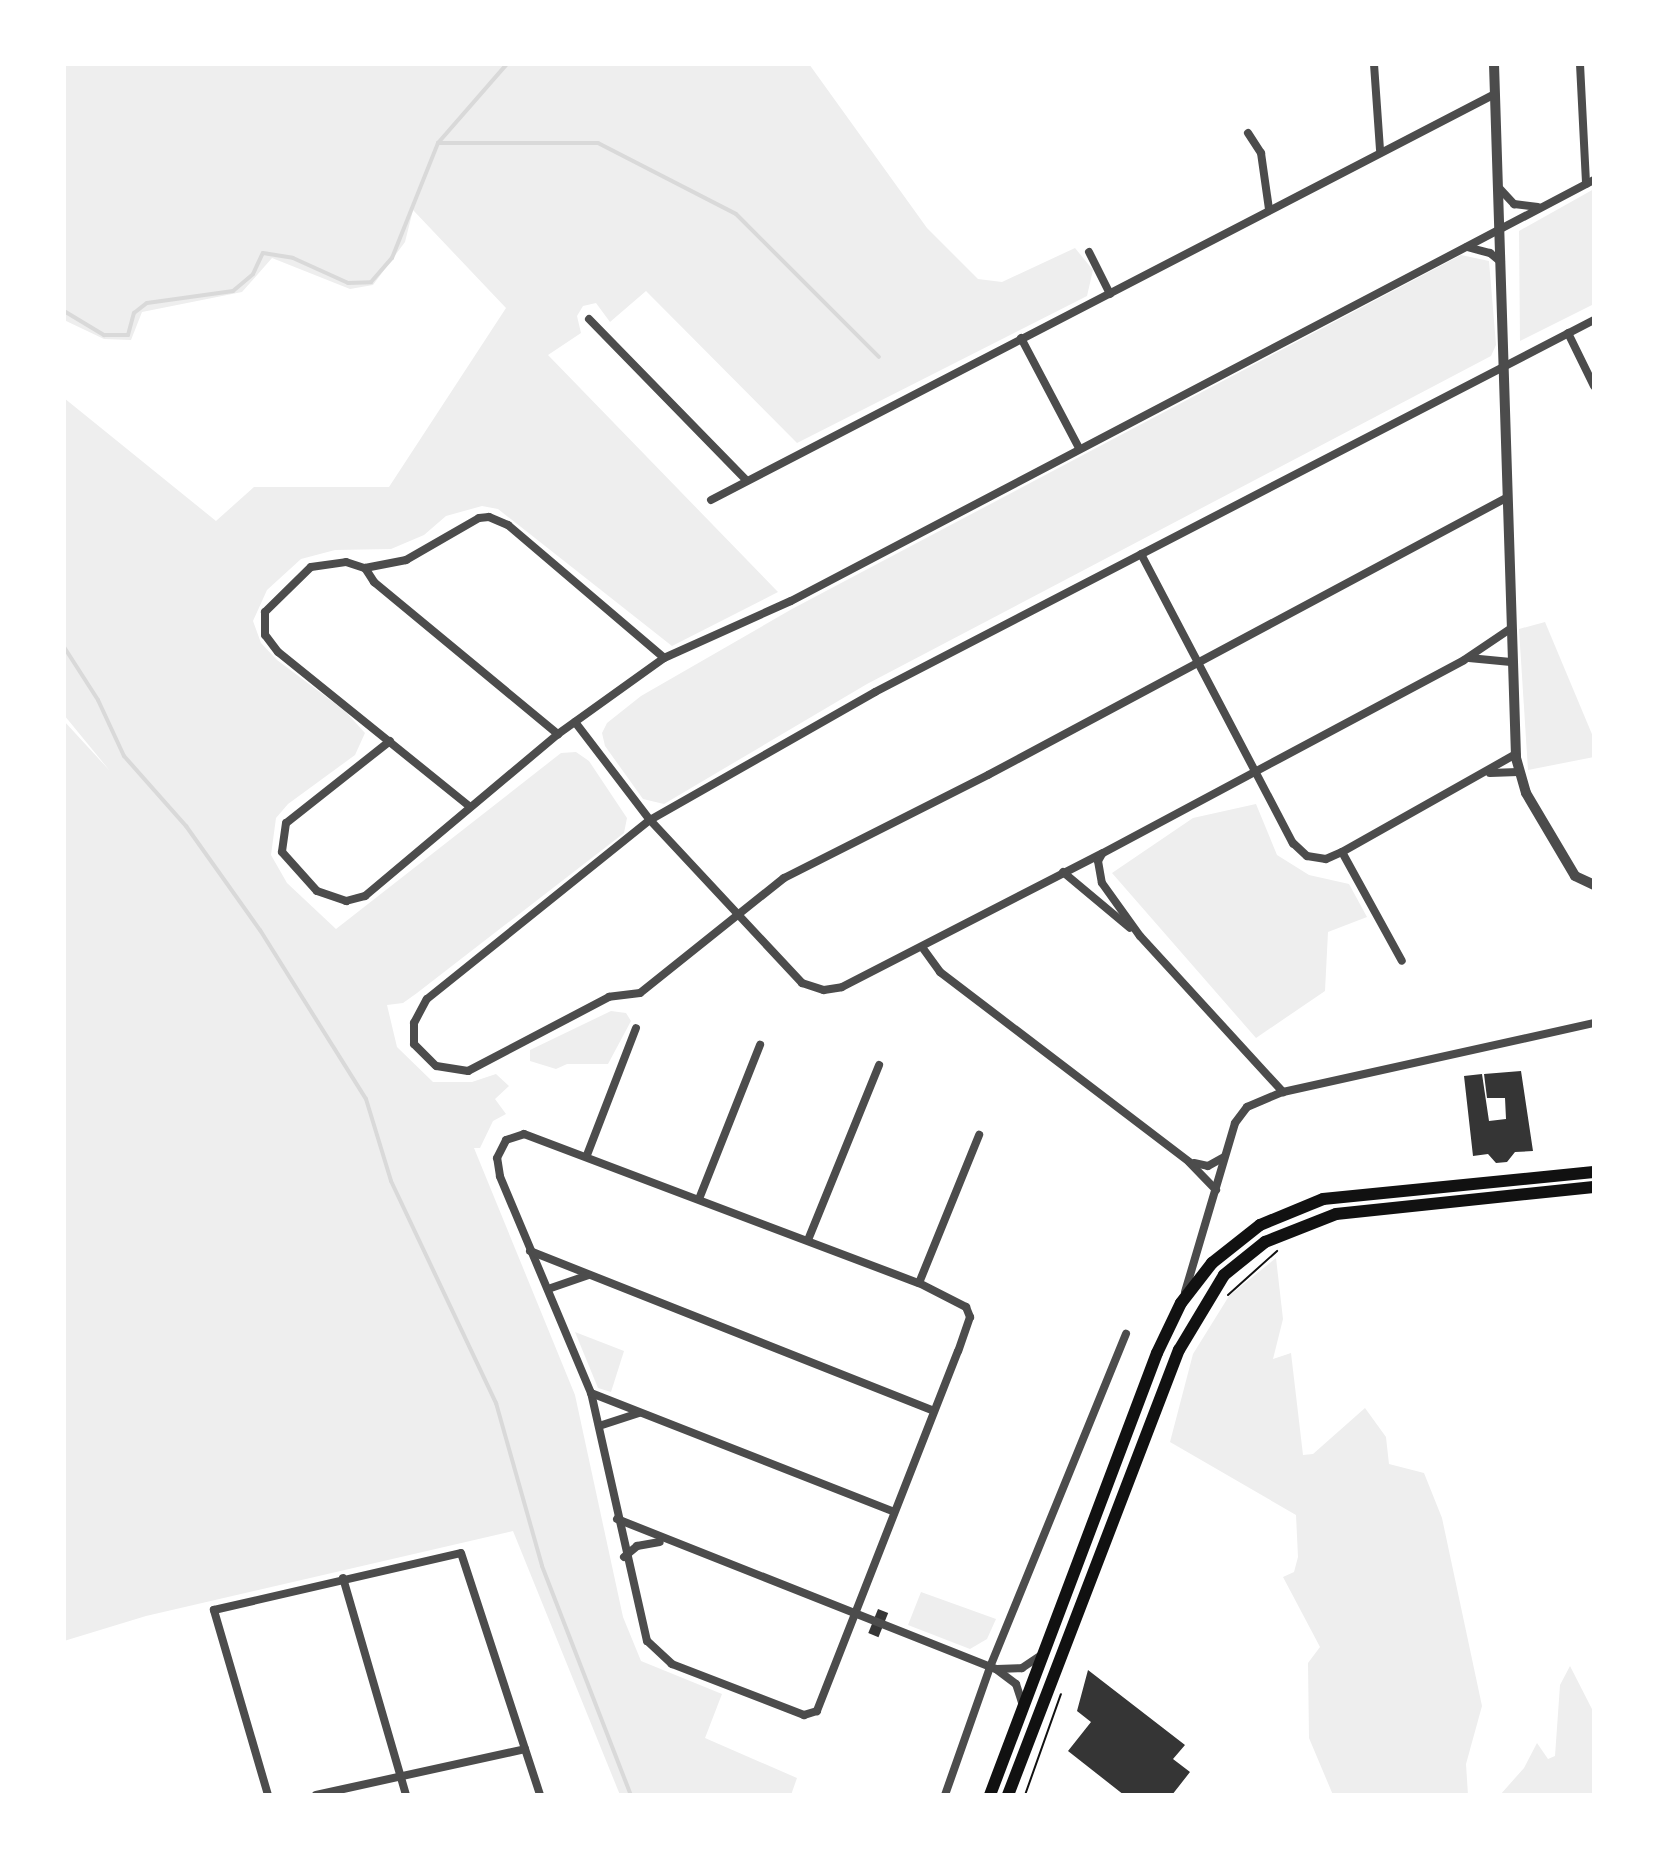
<!DOCTYPE html>
<style>
body{margin:0}
#map{position:relative;width:1658px;height:1859px;overflow:hidden;background:#fff;font-family:"Titillium Web",sans-serif}
div>[style]{position:absolute}
[style*='--x']{left:calc(var(--x)*1px);top:calc(var(--y)*1px);width:calc(var(--w)*1px);rotate:calc(var(--a)*1deg)}
.green>*{inset:0;background:#eee}
.stream>*{height:4px;margin:-2px;padding:0 2px;transform-origin:2px;border-radius:2px;background:#d9d9d9}
.building>*{inset:0;background:#353535;transform-origin:0 0}
.path>*{height:2px;margin:-1px;padding:0 1px;transform-origin:1px;border-radius:1px;background:#111}
.minor>*{height:8px;margin:-4px;padding:0 4px;transform-origin:4px;border-radius:4px;background:#4c4c4c}
.tertiary>*{height:10px;margin:-5px;padding:0 5px;transform-origin:5px;border-radius:5px;background:#4c4c4c}
.primary>*{height:12px;margin:-6px;padding:0 6px;transform-origin:6px;border-radius:6px;background:#111}
span{translate:-50% -50%;white-space:nowrap;text-align:center;line-height:1.15;-webkit-text-stroke:7px #fff;paint-order:stroke}
.frame{position:absolute;inset:0;border:66px solid #fff;pointer-events:none}
</style>
<div id="map">
<div class="green">
<i style="clip-path:polygon(64px 64px,809px 64px,927px 228px,978px 279px,1002px 282px,1075px 248px,1093px 270px,1087px 296px,797px 443px,646px 291px,610px 322px,596px 303px,583px 306px,577px 316px,581px 333px,548px 355px,778px 592px,672px 646px,498px 509px,482px 506px,446px 516px,424px 535px,391px 549px,335px 550px,301px 559px,267px 590px,253px 621px,261px 643px,277px 660px,345px 711px,365px 733px,355px 755px,288px 804px,276px 818px,271px 855px,287px 883px,336px 929px,561px 753px,576px 752px,589px 761px,627px 818px,624px 833px,417px 993px,403px 1003px,387px 1005px,397px 1047px,433px 1082px,472px 1082px,496px 1074px,509px 1086px,495px 1099px,506px 1114px,493px 1121px,480px 1148px,474px 1148px,575px 1395px,623px 1617px,641px 1661px,722px 1694px,705px 1738px,797px 1778px,791px 1795px,620px 1795px,513px 1531px,146px 1616px,64px 1641px,64px 721px,110px 771px,64px 715px,64px 398px,216px 521px,254px 487px,389px 487px,506px 308px,413px 210px,405px 242px,373px 285px,350px 289px,272px 258px,242px 292px,142px 312px,131px 340px,104px 339px,64px 320px)"></i>
<i style="clip-path:polygon(1594px 189px,1594px 304px,1520px 341px,1519px 231px)"></i>
<i style="clip-path:polygon(1461px 255px,1489px 261px,1496px 345px,1491px 356px,867px 684px,664px 804px,643px 799px,605px 746px,602px 733px,607px 723px,641px 696px,792px 609px)"></i>
<i style="clip-path:polygon(1545px 622px,1594px 739px,1594px 757px,1528px 770px,1519px 629px)"></i>
<i style="clip-path:polygon(1256px 804px,1277px 855px,1309px 875px,1349px 884px,1367px 917px,1328px 932px,1325px 991px,1256px 1038px,1112px 873px,1193px 818px)"></i>
<i style="clip-path:polygon(611px 1011px,626px 1013px,631px 1021px,608px 1064px,567px 1064px,556px 1069px,530px 1061px,530px 1050px)"></i>
<i style="clip-path:polygon(1276px 1258px,1283px 1319px,1273px 1359px,1291px 1353px,1303px 1455px,1313px 1454px,1365px 1408px,1386px 1437px,1389px 1464px,1424px 1473px,1442px 1518px,1482px 1706px,1466px 1764px,1468px 1795px,1333px 1795px,1309px 1738px,1308px 1663px,1320px 1647px,1283px 1577px,1294px 1572px,1298px 1557px,1296px 1515px,1170px 1442px,1193px 1354px,1229px 1296px)"></i>
<i style="clip-path:polygon(575px 1332px,624px 1351px,611px 1392px,598px 1388px)"></i>
<i style="clip-path:polygon(921px 1592px,996px 1619px,987px 1639px,970px 1649px,908px 1625px)"></i>
<i style="clip-path:polygon(1570px 1666px,1594px 1713px,1594px 1795px,1500px 1795px,1524px 1768px,1537px 1743px,1548px 1759px,1555px 1756px,1560px 1685px)"></i>
</div>
<div class="stream">
<i style="--x:438;--y:143;--w:160;--a:0"></i>
<i style="--x:598;--y:143;--w:155;--a:27.2"></i>
<i style="--x:736;--y:214;--w:202;--a:45"></i>
<i style="--x:64;--y:311;--w:47;--a:31"></i>
<i style="--x:104;--y:335;--w:24;--a:0"></i>
<i style="--x:128;--y:335;--w:23;--a:-75"></i>
<i style="--x:134;--y:313;--w:16;--a:-38"></i>
<i style="--x:147;--y:303;--w:87;--a:-7.9"></i>
<i style="--x:233;--y:291;--w:26;--a:-40"></i>
<i style="--x:253;--y:274;--w:23;--a:-65"></i>
<i style="--x:263;--y:253;--w:30;--a:9"></i>
<i style="--x:293;--y:258;--w:60;--a:24.4"></i>
<i style="--x:348;--y:283;--w:23;--a:-2"></i>
<i style="--x:371;--y:282;--w:32;--a:-49"></i>
<i style="--x:392;--y:258;--w:124;--a:-68.2"></i>
<i style="--x:438;--y:143;--w:105;--a:-48.9"></i>
<i style="--x:64;--y:647;--w:63;--a:57.3"></i>
<i style="--x:98;--y:700;--w:62;--a:65.1"></i>
<i style="--x:124;--y:756;--w:94;--a:48.5"></i>
<i style="--x:186;--y:826;--w:128;--a:54.6"></i>
<i style="--x:260;--y:930;--w:199;--a:57.9"></i>
<i style="--x:366;--y:1099;--w:86;--a:73"></i>
<i style="--x:391;--y:1181;--w:246;--a:64.7"></i>
<i style="--x:496;--y:1403;--w:169;--a:74.2"></i>
<i style="--x:542;--y:1566;--w:246;--a:68.8"></i>
</div>
<div class="building">
<i style="clip-path:polygon(1521px 1071px,1533px 1151px,1515px 1152px,1507px 1162px,1496px 1163px,1488px 1154px,1473px 1156px,1464px 1076px,1482px 1074px,1489px 1121px,1506px 1119px,1505px 1098px,1487px 1098px,1484px 1074px)"></i>
<i style="left:878px;top:1609px;width:11px;height:26px;rotate:22deg"></i>
<i style="clip-path:polygon(1088px 1670px,1185px 1745px,1173px 1759px,1190px 1772px,1172px 1795px,1124px 1795px,1068px 1751px,1091px 1722px,1077px 1711px)"></i>
</div>
<div class="path">
<i style="--x:1228;--y:1295;--w:66;--a:-41.9"></i>
<i style="--x:1025;--y:1795;--w:107;--a:-70.4"></i>
</div>
<div class="minor">
<i style="--x:1374;--y:64;--w:86;--a:86"></i>
<i style="--x:1580;--y:64;--w:120;--a:87.1"></i>
<i style="--x:1248;--y:133;--w:24;--a:57"></i>
<i style="--x:1261;--y:153;--w:57;--a:81.9"></i>
<i style="--x:1500;--y:189;--w:21;--a:47"></i>
<i style="--x:1514;--y:204;--w:24;--a:7"></i>
<i style="--x:1467;--y:247;--w:24;--a:15"></i>
<i style="--x:1490;--y:253;--w:14;--a:39"></i>
<i style="--x:1089;--y:252;--w:47;--a:63.4"></i>
<i style="--x:589;--y:319;--w:226;--a:45.7"></i>
<i style="--x:1568;--y:333;--w:59;--a:63.9"></i>
<i style="--x:1021;--y:338;--w:122;--a:62.2"></i>
<i style="--x:1506;--y:498;--w:587;--a:151.86"></i>
<i style="--x:988;--y:775;--w:229;--a:153.2"></i>
<i style="--x:784;--y:878;--w:184;--a:141.4"></i>
<i style="--x:640;--y:993;--w:31;--a:173"></i>
<i style="--x:609;--y:997;--w:159;--a:152.3"></i>
<i style="--x:468;--y:1071;--w:32;--a:-171"></i>
<i style="--x:436;--y:1066;--w:31;--a:-135"></i>
<i style="--x:414;--y:1044;--w:21;--a:-90"></i>
<i style="--x:414;--y:1023;--w:27;--a:-62"></i>
<i style="--x:427;--y:999;--w:286;--a:-38.8"></i>
<i style="--x:650;--y:820;--w:259;--a:-29.6"></i>
<i style="--x:875;--y:692;--w:810;--a:-27.36"></i>
<i style="--x:711;--y:500;--w:883;--a:-27.38"></i>
<i style="--x:1141;--y:554;--w:327;--a:62.3"></i>
<i style="--x:1293;--y:843;--w:19;--a:43"></i>
<i style="--x:1307;--y:856;--w:19;--a:9"></i>
<i style="--x:1326;--y:859;--w:17;--a:-24"></i>
<i style="--x:1342;--y:852;--w:200;--a:-29.4"></i>
<i style="--x:365;--y:568;--w:17;--a:57"></i>
<i style="--x:374;--y:582;--w:239;--a:39.6"></i>
<i style="--x:1469;--y:658;--w:42;--a:5.4"></i>
<i style="--x:575;--y:722;--w:123;--a:52.6"></i>
<i style="--x:650;--y:820;--w:223;--a:47"></i>
<i style="--x:802;--y:983;--w:23;--a:18"></i>
<i style="--x:824;--y:990;--w:18;--a:-9"></i>
<i style="--x:842;--y:987;--w:293;--a:-27.2"></i>
<i style="--x:1103;--y:853;--w:409;--a:-28.1"></i>
<i style="--x:1464;--y:660;--w:55;--a:-34"></i>
<i style="--x:390;--y:741;--w:132;--a:141.7"></i>
<i style="--x:286;--y:823;--w:29;--a:98"></i>
<i style="--x:282;--y:852;--w:52;--a:48.1"></i>
<i style="--x:317;--y:891;--w:31;--a:19"></i>
<i style="--x:346;--y:901;--w:20;--a:-15"></i>
<i style="--x:365;--y:896;--w:252;--a:-40"></i>
<i style="--x:558;--y:734;--w:130;--a:-35.6"></i>
<i style="--x:664;--y:658;--w:139;--a:-24.2"></i>
<i style="--x:791;--y:601;--w:907;--a:-27.67"></i>
<i style="--x:1490;--y:773;--w:28;--a:-2"></i>
<i style="--x:469;--y:806;--w:245;--a:-141.1"></i>
<i style="--x:278;--y:652;--w:21;--a:-127"></i>
<i style="--x:265;--y:635;--w:23;--a:-90"></i>
<i style="--x:265;--y:612;--w:64;--a:-44.4"></i>
<i style="--x:311;--y:567;--w:35;--a:-8"></i>
<i style="--x:346;--y:562;--w:20;--a:18"></i>
<i style="--x:365;--y:568;--w:42;--a:-11"></i>
<i style="--x:406;--y:560;--w:84;--a:-29.9"></i>
<i style="--x:479;--y:518;--w:10;--a:-6"></i>
<i style="--x:489;--y:517;--w:21;--a:23"></i>
<i style="--x:508;--y:525;--w:205;--a:40.4"></i>
<i style="--x:1342;--y:852;--w:124;--a:61.2"></i>
<i style="--x:1102;--y:854;--w:8;--a:120"></i>
<i style="--x:1098;--y:861;--w:22;--a:80"></i>
<i style="--x:1102;--y:883;--w:65;--a:54.4"></i>
<i style="--x:1140;--y:936;--w:212;--a:47.5"></i>
<i style="--x:1063;--y:872;--w:87;--a:39.9"></i>
<i style="--x:922;--y:947;--w:31;--a:54"></i>
<i style="--x:940;--y:972;--w:313;--a:37.3"></i>
<i style="--x:1189;--y:1162;--w:39;--a:46"></i>
<i style="--x:524;--y:1134;--w:422;--a:20.7"></i>
<i style="--x:919;--y:1283;--w:53;--a:27.1"></i>
<i style="--x:966;--y:1307;--w:11;--a:68"></i>
<i style="--x:970;--y:1317;--w:36;--a:109"></i>
<i style="--x:958;--y:1351;--w:387;--a:111.4"></i>
<i style="--x:817;--y:1711;--w:14;--a:163"></i>
<i style="--x:804;--y:1715;--w:142;--a:-158.9"></i>
<i style="--x:672;--y:1664;--w:34;--a:-137"></i>
<i style="--x:647;--y:1641;--w:254;--a:-102.7"></i>
<i style="--x:591;--y:1393;--w:235;--a:-112.8"></i>
<i style="--x:500;--y:1176;--w:18;--a:-99"></i>
<i style="--x:497;--y:1158;--w:20;--a:-63"></i>
<i style="--x:506;--y:1140;--w:19;--a:-18"></i>
<i style="--x:587;--y:1155;--w:136;--a:-68.9"></i>
<i style="--x:1194;--y:1163;--w:14;--a:12"></i>
<i style="--x:1208;--y:1166;--w:18;--a:-29"></i>
<i style="--x:699;--y:1199;--w:166;--a:-68.4"></i>
<i style="--x:808;--y:1240;--w:189;--a:-67.9"></i>
<i style="--x:530;--y:1251;--w:432;--a:21.6"></i>
<i style="--x:919;--y:1283;--w:160;--a:-67.9"></i>
<i style="--x:548;--y:1289;--w:43;--a:-18.9"></i>
<i style="--x:1185;--y:1292;--w:176;--a:-73.5"></i>
<i style="--x:1235;--y:1123;--w:20;--a:-53"></i>
<i style="--x:1247;--y:1107;--w:39;--a:-23"></i>
<i style="--x:1283;--y:1092;--w:319;--a:-12.5"></i>
<i style="--x:591;--y:1393;--w:323;--a:21.4"></i>
<i style="--x:599;--y:1426;--w:42;--a:-18"></i>
<i style="--x:617;--y:1519;--w:408;--a:21.6"></i>
<i style="--x:996;--y:1669;--w:25;--a:37"></i>
<i style="--x:1016;--y:1684;--w:22;--a:72"></i>
<i style="--x:624;--y:1557;--w:17;--a:-40"></i>
<i style="--x:637;--y:1546;--w:23;--a:-10"></i>
<i style="--x:343;--y:1578;--w:226;--a:73.8"></i>
<i style="--x:997;--y:1669;--w:25;--a:-2"></i>
<i style="--x:1022;--y:1668;--w:22;--a:-34"></i>
<i style="--x:268;--y:1795;--w:193;--a:-106.3"></i>
<i style="--x:214;--y:1610;--w:253;--a:-13"></i>
<i style="--x:461;--y:1553;--w:255;--a:71.9"></i>
<i style="--x:316;--y:1795;--w:214;--a:-12.4"></i>
<i style="--x:945;--y:1795;--w:136;--a:-70.6"></i>
<i style="--x:990;--y:1667;--w:360;--a:-67.8"></i>
</div>
<div class="tertiary">
<i style="--x:1494;--y:64;--w:694;--a:88.18"></i>
<i style="--x:1516;--y:758;--w:36;--a:74"></i>
<i style="--x:1526;--y:793;--w:96;--a:59.4"></i>
<i style="--x:1575;--y:876;--w:21;--a:25"></i>
</div>
<div class="primary">
<i style="--x:990;--y:1795;--w:472;--a:-69.3"></i>
<i style="--x:1157;--y:1353;--w:55;--a:-64.4"></i>
<i style="--x:1181;--y:1303;--w:51;--a:-52.2"></i>
<i style="--x:1212;--y:1263;--w:61;--a:-38.4"></i>
<i style="--x:1260;--y:1225;--w:68;--a:-22.4"></i>
<i style="--x:1323;--y:1199;--w:272;--a:-5.7"></i>
<i style="--x:1008;--y:1795;--w:477;--a:-69"></i>
<i style="--x:1179;--y:1350;--w:87;--a:-59"></i>
<i style="--x:1224;--y:1275;--w:53;--a:-38.8"></i>
<i style="--x:1265;--y:1242;--w:76;--a:-21.5"></i>
<i style="--x:1336;--y:1214;--w:259;--a:-6"></i>
</div>
<div class="frame"></div>
</div>
